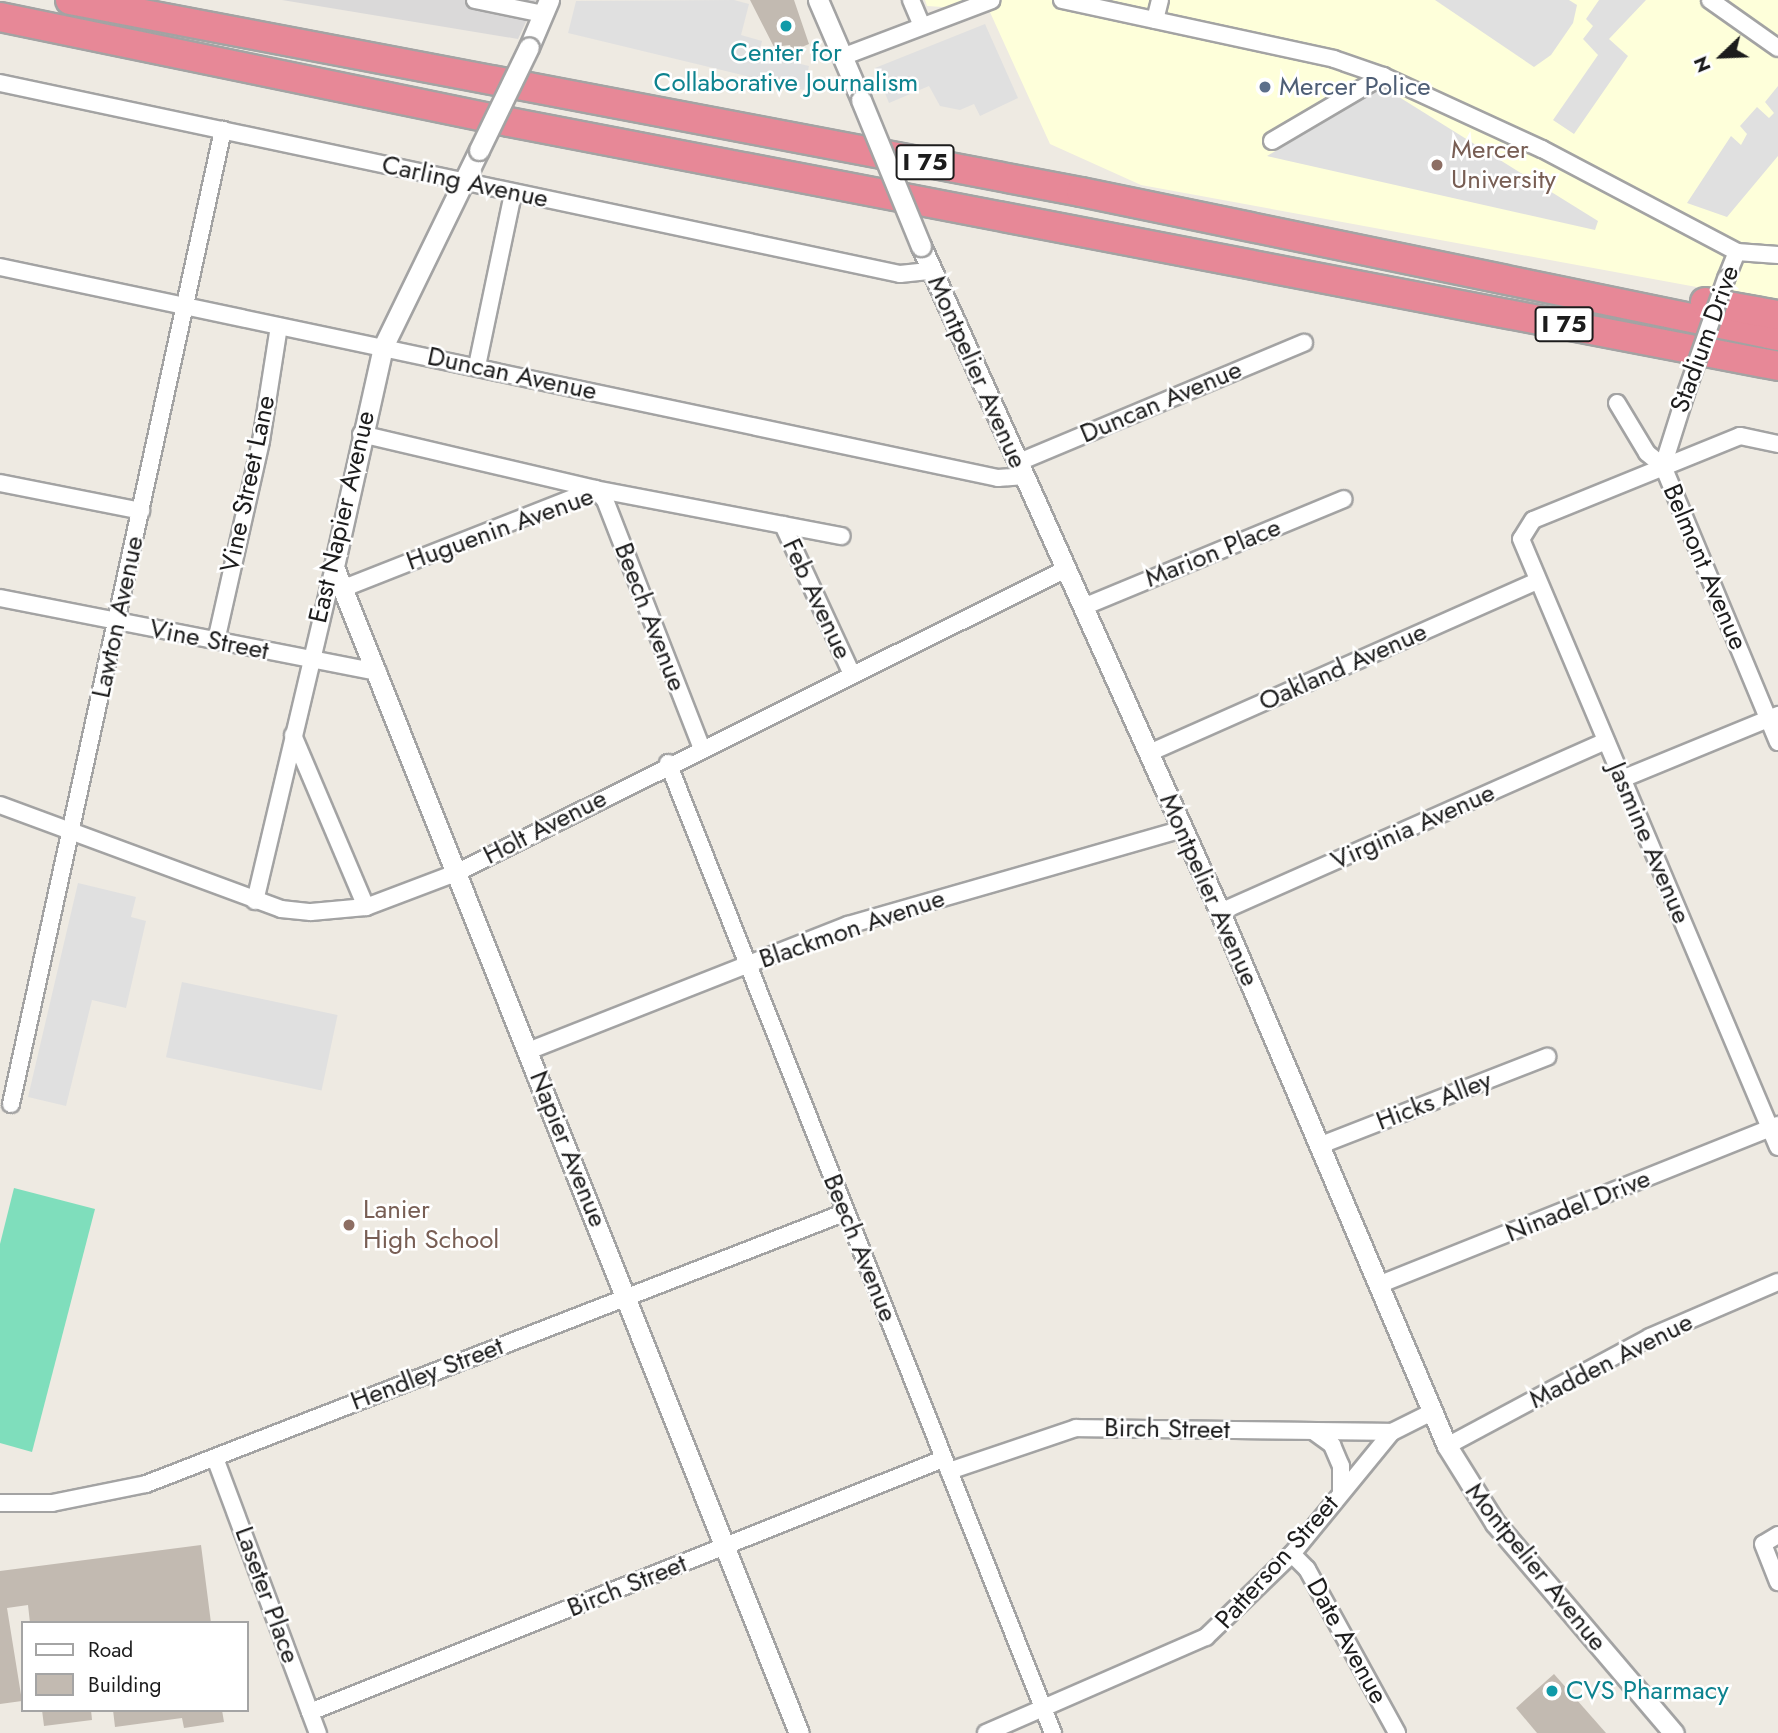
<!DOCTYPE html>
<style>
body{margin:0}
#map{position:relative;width:1778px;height:1733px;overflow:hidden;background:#eeeae2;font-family:Jost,sans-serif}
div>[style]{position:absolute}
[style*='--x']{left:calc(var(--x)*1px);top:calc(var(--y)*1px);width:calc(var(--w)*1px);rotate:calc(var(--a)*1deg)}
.residential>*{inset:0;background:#dad9d9}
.education>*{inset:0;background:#feffda}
.pitch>*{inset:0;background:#7fdebc}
.parking>*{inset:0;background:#e0e0e0;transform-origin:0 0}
.building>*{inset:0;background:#c2bab1}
.roads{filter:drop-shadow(2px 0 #a3a3a3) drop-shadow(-2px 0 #a3a3a3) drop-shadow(0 2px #a3a3a3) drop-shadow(0 -2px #a3a3a3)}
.minor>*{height:16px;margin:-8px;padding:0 8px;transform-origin:8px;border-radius:8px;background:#fff}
.tertiary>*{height:19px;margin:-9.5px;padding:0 9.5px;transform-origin:9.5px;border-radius:9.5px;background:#fff}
.motorway>*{height:28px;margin:-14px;padding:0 14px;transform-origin:14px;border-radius:14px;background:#e78897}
.bridges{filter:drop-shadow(2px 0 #a3a3a3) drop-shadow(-2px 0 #a3a3a3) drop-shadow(0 2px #a3a3a3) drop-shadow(0 -2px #a3a3a3)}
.minor-bridge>*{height:16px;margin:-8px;padding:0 8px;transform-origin:8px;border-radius:8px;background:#fff}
.tertiary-bridge>*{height:19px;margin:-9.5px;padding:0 9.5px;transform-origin:9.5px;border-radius:9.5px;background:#fff}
.dots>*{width:19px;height:19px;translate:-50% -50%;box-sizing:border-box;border:4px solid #fff;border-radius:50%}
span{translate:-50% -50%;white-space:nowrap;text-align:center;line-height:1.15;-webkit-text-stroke:5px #fff;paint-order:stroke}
.shield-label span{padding:2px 5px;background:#fff;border:2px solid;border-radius:5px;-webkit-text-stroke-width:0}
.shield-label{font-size:24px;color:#1c1c1c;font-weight:700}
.culture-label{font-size:26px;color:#0d838f}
.left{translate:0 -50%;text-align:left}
.service-label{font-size:26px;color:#4e5e75}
.education-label{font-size:26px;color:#785e54}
.street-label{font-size:26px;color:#1c1c1c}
.legend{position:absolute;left:21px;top:1621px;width:228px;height:91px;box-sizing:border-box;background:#fff;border:2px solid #a4a4a4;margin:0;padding:9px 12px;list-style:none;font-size:21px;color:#1c1c1c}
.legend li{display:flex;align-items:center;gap:14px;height:35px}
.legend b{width:35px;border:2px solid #a4a4a4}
.north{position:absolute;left:1687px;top:21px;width:70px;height:70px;-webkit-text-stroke:5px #fff;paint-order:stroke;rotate:247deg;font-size:19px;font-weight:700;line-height:28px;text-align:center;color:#1c1c1c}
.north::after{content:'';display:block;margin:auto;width:24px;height:32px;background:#1c1c1c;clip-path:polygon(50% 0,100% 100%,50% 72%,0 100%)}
</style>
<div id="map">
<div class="residential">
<i style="clip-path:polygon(282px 0,536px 0,518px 39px)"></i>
</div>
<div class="education">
<i style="clip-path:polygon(925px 0,1778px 0,1778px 302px,1141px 185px,1050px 144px,989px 10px,927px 6px)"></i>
</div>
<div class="pitch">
<i style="clip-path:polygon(14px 1188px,95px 1209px,32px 1452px,0 1443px,0 1244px)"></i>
</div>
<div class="parking">
<i style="clip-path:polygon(734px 0,749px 4px,741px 35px,762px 41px,759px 54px,809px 66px,804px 90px,568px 33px,576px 1px)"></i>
<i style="clip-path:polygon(1435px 0,1569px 0,1577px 5px,1573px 23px,1551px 55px,1534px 67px)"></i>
<i style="clip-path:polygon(1599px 0,1646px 0,1609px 39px,1628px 56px,1574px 134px,1553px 120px,1598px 55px,1583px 39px,1593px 26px,1586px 19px)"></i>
<i style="clip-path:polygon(985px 24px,1018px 98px,980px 116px,974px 104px,960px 110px,940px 106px,929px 86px,889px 103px,875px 68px)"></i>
<i style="clip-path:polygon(1778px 86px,1778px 156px,1727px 217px,1687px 203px,1731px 136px,1741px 145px,1747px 134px,1740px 126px,1757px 107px,1769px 118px,1774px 113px,1765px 102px)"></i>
<i style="clip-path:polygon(1383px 87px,1598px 221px,1595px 230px,1267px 156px)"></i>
<i style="clip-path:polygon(78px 883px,136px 897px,131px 917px,146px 921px,126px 1008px,92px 1000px,66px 1106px,28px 1097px)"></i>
<i style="left:182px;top:982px;width:159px;height:77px;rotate:12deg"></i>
</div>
<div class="building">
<i style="clip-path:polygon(750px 0,794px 0,809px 44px,792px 51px,790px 45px,774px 47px)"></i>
<i style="clip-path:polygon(201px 1545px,211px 1623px,30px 1623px,28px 1605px,7px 1608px,22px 1701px,0 1704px,0 1571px)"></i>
<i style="clip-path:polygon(1554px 1674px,1606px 1733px,1537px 1733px,1516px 1708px)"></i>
<i style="clip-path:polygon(42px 1710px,91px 1710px,92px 1720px,44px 1726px)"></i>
<i style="clip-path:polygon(113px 1710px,222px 1710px,224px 1722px,184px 1728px,182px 1718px,115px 1727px)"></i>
</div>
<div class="roads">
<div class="minor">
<i style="--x:475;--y:0;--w:69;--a:11.6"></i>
<i style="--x:911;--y:0;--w:28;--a:67"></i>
<i style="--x:1062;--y:0;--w:278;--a:12.2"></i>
<i style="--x:1334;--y:59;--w:52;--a:19.1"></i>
<i style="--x:1383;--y:76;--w:175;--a:24.7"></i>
<i style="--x:1542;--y:149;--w:221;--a:27.8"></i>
<i style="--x:1737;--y:252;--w:41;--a:4.2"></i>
<i style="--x:1710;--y:0;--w:83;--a:35.2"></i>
<i style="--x:1155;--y:20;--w:21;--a:-76"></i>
<i style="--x:842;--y:57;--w:160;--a:-20.8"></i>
<i style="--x:0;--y:83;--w:920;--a:11.98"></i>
<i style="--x:900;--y:274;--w:31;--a:-6"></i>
<i style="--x:1272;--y:141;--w:129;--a:-30.4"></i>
<i style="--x:0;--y:267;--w:1020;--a:11.94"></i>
<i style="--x:998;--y:478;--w:27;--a:-4"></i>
<i style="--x:1726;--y:279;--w:29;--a:-68"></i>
<i style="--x:477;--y:366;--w:177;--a:-78.2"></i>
<i style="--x:1617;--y:403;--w:58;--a:59"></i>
<i style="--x:1647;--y:453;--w:21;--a:39"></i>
<i style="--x:1663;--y:466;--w:299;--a:67.4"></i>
<i style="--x:361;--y:434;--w:240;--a:13.2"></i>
<i style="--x:595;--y:489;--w:15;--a:48"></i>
<i style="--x:605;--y:500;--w:264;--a:68.7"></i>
<i style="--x:1778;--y:444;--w:39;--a:-168"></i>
<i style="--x:1740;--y:436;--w:223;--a:157.9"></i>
<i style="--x:1533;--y:520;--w:22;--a:122"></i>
<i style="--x:1521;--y:539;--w:660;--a:67.09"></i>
<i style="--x:1019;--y:462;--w:309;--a:-22.7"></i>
<i style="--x:1663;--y:466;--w:77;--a:-72.5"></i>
<i style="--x:0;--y:483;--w:144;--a:11.2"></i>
<i style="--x:783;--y:525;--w:164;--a:65.2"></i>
<i style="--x:344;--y:588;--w:270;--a:-21.5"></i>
<i style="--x:595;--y:489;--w:251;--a:10.8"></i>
<i style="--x:0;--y:598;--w:385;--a:11.1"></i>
<i style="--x:1083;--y:607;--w:282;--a:-22.5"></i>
<i style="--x:216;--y:641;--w:205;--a:-77.3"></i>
<i style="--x:261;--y:441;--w:116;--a:-81.1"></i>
<i style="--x:293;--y:735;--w:187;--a:67"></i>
<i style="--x:1149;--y:753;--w:424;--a:-23.9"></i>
<i style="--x:668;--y:763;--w:1044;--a:68.35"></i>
<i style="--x:1622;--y:779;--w:169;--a:-22.3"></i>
<i style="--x:0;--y:805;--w:300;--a:20.3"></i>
<i style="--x:281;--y:909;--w:30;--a:6"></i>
<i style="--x:311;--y:912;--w:55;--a:-5.2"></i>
<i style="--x:366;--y:907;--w:98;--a:-20.8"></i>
<i style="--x:458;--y:872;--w:679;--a:-26.49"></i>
<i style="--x:255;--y:901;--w:343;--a:-76.7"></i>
<i style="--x:1220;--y:912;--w:422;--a:-23.9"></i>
<i style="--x:528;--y:1051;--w:344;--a:-21.5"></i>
<i style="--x:848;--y:925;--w:348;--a:-16"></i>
<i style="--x:11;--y:1104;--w:997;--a:-77.72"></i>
<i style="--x:1321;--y:1145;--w:243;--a:-21.3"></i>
<i style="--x:1378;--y:1285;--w:431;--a:-21.8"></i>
<i style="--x:1313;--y:1431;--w:24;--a:36"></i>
<i style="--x:1332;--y:1445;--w:23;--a:67"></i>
<i style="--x:1341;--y:1466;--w:26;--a:90"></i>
<i style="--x:1447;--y:1446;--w:230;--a:-28.2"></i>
<i style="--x:1650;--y:1337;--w:139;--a:-23.3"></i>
<i style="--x:215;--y:1458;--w:294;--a:69.5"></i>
<i style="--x:949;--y:1471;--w:134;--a:-18.7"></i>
<i style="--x:1076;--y:1428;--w:316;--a:0.7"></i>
<i style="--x:0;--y:1503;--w:52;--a:0"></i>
<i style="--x:52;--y:1503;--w:96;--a:-11.4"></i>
<i style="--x:146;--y:1484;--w:751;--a:-21.23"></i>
<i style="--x:1778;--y:1535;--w:17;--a:149"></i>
<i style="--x:1763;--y:1544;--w:41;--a:68.5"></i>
<i style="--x:1292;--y:1554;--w:21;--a:45"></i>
<i style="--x:1307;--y:1569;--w:187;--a:61.2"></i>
<i style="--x:310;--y:1712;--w:682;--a:-21.79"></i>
<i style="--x:986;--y:1733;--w:240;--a:-23.6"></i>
<i style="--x:1206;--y:1637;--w:120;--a:-44"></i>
<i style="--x:1292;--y:1554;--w:158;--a:-50.7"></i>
<i style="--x:1392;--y:1432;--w:45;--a:-26.6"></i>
</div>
<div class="tertiary">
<i style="--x:818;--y:0;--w:109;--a:66.7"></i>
<i style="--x:529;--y:47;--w:51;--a:-66.9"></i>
<i style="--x:479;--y:150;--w:219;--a:116"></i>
<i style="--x:383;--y:347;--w:225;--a:102.6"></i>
<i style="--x:334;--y:567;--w:1255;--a:68.26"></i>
<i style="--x:921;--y:246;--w:730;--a:65.82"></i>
<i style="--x:1220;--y:912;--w:580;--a:66.97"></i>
<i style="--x:1447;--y:1446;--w:91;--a:58.1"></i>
<i style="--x:1495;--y:1523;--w:276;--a:49.6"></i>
</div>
<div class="motorway">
<i style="--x:70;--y:0;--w:1029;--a:10.75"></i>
<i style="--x:1081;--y:192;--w:712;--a:11.67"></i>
<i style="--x:0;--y:17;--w:520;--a:11.66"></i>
<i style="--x:509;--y:122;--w:1292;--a:10.88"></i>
<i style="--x:1705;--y:302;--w:74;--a:10.1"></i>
</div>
</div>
<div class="bridges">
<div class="minor-bridge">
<i style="--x:1686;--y:393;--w:121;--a:-70.7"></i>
</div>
<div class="tertiary-bridge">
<i style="--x:861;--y:100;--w:158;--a:67.7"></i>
<i style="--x:479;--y:150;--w:114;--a:-64.1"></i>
</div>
</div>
<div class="dots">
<i style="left:786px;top:26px;background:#0f9aa8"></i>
<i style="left:1265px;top:87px;background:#5c6f8a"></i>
<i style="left:1437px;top:165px;background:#8d6e63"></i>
<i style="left:349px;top:1225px;background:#8d6e63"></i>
<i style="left:1552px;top:1691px;background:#0f9aa8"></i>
</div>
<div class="shield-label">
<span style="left:925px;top:162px">I 75</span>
<span style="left:1564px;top:324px">I 75</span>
</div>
<div class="culture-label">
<span style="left:786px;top:68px">Center for<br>Collaborative Journalism</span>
<span class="left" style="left:1566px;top:1691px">CVS Pharmacy</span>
</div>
<div class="service-label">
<span class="left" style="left:1279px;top:87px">Mercer Police</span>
</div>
<div class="education-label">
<span class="left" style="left:1451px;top:165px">Mercer<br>University</span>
<span class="left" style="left:363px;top:1225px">Lanier<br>High School</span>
</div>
<div class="street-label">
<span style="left:465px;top:182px;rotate:12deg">Carling Avenue</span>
<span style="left:1705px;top:339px;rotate:-70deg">Stadium Drive</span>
<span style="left:977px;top:372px;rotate:66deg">Montpelier Avenue</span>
<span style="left:512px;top:374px;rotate:12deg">Duncan Avenue</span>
<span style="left:1161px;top:402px;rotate:-23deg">Duncan Avenue</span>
<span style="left:248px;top:484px;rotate:-78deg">Vine Street Lane</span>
<span style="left:342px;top:517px;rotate:-77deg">East Napier Avenue</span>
<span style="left:500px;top:529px;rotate:-20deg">Huguenin Avenue</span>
<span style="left:1213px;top:553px;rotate:-22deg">Marion Place</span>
<span style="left:1705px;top:567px;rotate:67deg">Belmont Avenue</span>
<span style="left:817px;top:599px;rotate:65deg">Feb Avenue</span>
<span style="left:118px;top:617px;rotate:-78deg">Lawton Avenue</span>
<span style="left:650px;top:617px;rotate:69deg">Beech Avenue</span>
<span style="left:209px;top:640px;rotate:11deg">Vine Street</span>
<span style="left:1343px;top:667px;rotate:-24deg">Oakland Avenue</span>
<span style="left:545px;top:827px;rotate:-27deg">Holt Avenue</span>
<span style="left:1413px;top:827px;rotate:-24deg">Virginia Avenue</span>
<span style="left:1649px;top:843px;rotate:67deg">Jasmine Avenue</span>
<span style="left:1209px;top:890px;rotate:66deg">Montpelier Avenue</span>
<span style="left:852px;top:929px;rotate:-19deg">Blackmon Avenue</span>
<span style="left:1434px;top:1101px;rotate:-21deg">Hicks Alley</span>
<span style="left:568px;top:1149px;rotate:68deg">Napier Avenue</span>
<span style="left:1578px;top:1206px;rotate:-22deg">Ninadel Drive</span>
<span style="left:860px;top:1248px;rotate:68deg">Beech Avenue</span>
<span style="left:1611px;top:1361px;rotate:-27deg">Madden Avenue</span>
<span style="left:427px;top:1374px;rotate:-21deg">Hendley Street</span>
<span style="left:1167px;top:1429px;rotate:1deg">Birch Street</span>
<span style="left:1277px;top:1562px;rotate:-48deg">Patterson Street</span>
<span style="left:1536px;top:1567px;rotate:51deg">Montpelier Avenue</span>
<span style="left:627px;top:1586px;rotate:-22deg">Birch Street</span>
<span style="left:267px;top:1595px;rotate:70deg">Laseter Place</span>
<span style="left:1347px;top:1641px;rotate:61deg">Date Avenue</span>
</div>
<ul class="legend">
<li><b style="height:9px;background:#fff"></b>Road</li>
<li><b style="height:19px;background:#c2bab1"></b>Building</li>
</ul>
<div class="north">N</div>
</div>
